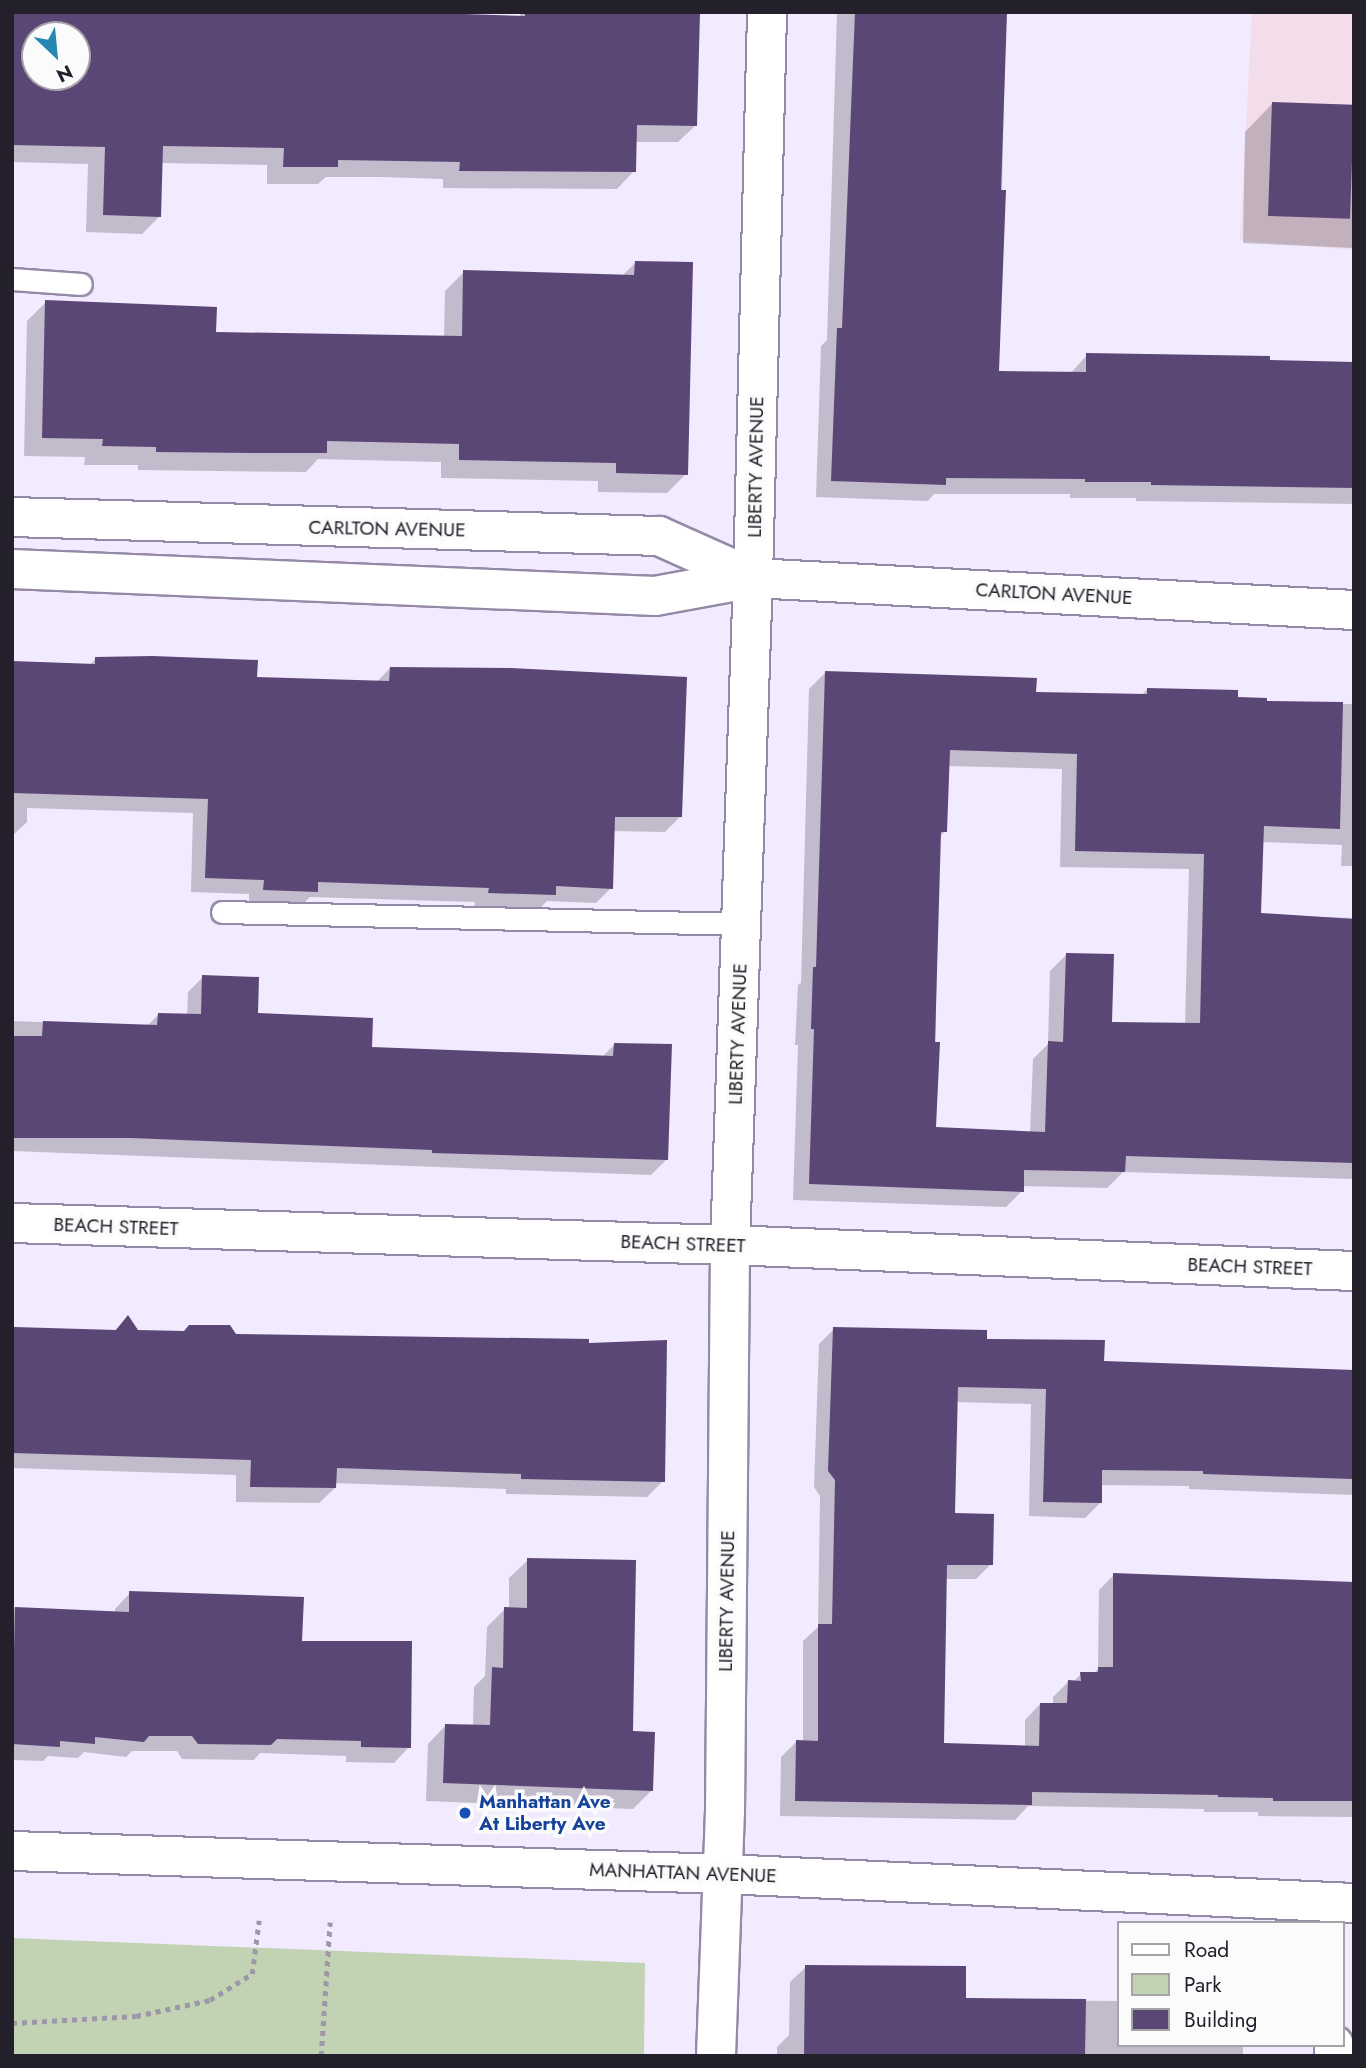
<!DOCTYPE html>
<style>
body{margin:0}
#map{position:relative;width:1366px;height:2068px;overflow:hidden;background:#f2eafe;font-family:Jost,sans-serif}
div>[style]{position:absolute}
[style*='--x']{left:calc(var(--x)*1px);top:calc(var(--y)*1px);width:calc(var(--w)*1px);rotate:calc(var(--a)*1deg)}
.industrial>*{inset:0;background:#f3ddeb}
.green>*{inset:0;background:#c1d3b3}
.shadow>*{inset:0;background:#0003}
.building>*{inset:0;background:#5b4775;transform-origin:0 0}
.path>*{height:4.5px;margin-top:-2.25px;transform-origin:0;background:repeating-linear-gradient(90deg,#9d97a7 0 5px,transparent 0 10px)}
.roads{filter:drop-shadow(2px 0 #9489a6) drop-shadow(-2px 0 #9489a6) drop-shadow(0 2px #9489a6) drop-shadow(0 -2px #9489a6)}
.service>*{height:21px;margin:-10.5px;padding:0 10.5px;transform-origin:10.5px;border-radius:10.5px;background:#fff}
.minor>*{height:38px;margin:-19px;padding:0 19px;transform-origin:19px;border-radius:19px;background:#fff}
.tertiary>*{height:38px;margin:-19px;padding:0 19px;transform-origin:19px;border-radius:19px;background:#fff}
.dots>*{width:19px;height:19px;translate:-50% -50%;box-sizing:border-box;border:4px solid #fbfbfb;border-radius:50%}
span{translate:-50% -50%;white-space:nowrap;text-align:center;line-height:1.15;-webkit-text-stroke:7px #fbfbfb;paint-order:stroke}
.street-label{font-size:19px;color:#24202b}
.transit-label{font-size:19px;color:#164399;font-weight:700}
.left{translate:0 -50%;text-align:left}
.frame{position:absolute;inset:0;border:14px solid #24202b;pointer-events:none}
.legend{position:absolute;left:1117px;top:1921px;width:228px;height:126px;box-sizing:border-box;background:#fbfbfb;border:2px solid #a5a3a8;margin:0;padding:9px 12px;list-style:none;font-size:21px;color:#24202b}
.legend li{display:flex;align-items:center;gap:14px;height:35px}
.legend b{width:35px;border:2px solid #a5a3a8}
.north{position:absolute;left:21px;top:21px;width:70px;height:70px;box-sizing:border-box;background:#fbfbfb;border:2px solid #a5a3a8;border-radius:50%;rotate:154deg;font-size:19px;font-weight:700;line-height:28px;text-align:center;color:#24202b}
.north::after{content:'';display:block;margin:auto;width:24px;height:32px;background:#2488b2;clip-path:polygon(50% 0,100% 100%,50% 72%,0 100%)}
</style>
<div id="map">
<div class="industrial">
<i style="clip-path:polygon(1252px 12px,1354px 12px,1354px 250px,1240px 240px)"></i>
</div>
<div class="green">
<i style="clip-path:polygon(12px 1938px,645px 1963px,644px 2056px,12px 2056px)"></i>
</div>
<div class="shadow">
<i style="clip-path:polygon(evenodd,12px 12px,518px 17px,523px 12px,698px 12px,696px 125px,678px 142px,635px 142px,634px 171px,617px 189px,443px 188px,443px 179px,382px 177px,326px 177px,318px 184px,267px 184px,267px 165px,161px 163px,160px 216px,142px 234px,86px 232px,88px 164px,12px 162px,12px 12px,35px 35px,77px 35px,77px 77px,35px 77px,35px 35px)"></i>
<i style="clip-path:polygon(837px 12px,1006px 12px,998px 373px,1070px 374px,1087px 355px,1354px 365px,1354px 504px,1136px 501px,1136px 498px,1070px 498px,1070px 494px,934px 494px,928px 501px,816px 497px,821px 346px,827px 340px)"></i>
<i style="clip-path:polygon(1273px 103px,1354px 107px,1354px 248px,1243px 243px,1245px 132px)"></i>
<i style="clip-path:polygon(635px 263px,686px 474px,667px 493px,598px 492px,598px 481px,441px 478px,441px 462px,318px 459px,306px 472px,138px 470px,138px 465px,84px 465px,85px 457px,24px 456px,27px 321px,46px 302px,215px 334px,444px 337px,445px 291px,464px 272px,622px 276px)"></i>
<i style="clip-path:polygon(96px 658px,255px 678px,377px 682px,390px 668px,680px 817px,665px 832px,612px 831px,611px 888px,596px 903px,547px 901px,539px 909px,474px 908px,475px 902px,310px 897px,301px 906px,249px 904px,249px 894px,191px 892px,193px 813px,27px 808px,27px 822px,12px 836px,12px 663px,89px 666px)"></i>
<i style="clip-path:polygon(evenodd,826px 672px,1034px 694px,1141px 696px,1147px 689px,1265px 703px,1354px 704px,1354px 866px,1341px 866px,1342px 845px,1261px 842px,1259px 915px,1354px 918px,1354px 1179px,1123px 1172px,1107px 1188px,1022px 1186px,1022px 1191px,1006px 1207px,793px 1200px,798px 1045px,795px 1045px,798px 985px,801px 983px,809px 689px,826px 672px,948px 766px,1062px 769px,1060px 867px,1189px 869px,1185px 1025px,1110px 1024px,1066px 955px,1050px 971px,1048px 1044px,1033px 1059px,1030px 1133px,934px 1129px,939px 838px,945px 831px,948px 766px)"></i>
<i style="clip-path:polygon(203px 977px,256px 1014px,370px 1049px,601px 1058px,615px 1044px,666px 1160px,651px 1175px,12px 1151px,12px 1021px,147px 1026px,158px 1015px,187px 1016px,188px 992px)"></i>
<i style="clip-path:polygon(128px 1318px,137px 1332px,588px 1345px,663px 1481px,647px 1497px,506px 1494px,506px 1489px,335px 1483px,335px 1488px,319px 1503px,236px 1502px,236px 1475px,12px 1468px,12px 1331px,114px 1331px)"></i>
<i style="clip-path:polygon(834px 1329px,985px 1341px,1103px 1363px,1354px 1371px,1354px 1495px,1189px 1489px,1189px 1486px,1100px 1485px,1100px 1503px,1085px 1518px,1029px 1516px,1031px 1404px,956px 1402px,953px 1515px,991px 1564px,976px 1579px,945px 1579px,942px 1744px,1025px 1748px,1025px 1720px,1040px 1704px,1053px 1705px,1053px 1697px,1068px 1682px,1073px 1682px,1081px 1674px,1093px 1674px,1098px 1669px,1099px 1590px,1114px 1575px,1354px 1583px,1354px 1817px,1258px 1816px,1258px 1812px,1204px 1812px,1204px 1809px,1028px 1806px,1015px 1820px,780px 1816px,781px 1757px,796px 1742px,803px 1742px,803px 1641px,818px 1627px,820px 1496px,814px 1487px,819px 1344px)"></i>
<i style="clip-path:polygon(528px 1560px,632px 1732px,651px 1791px,633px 1809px,426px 1801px,428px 1744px,446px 1725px,473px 1726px,474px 1687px,485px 1676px,487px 1627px,505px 1609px,509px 1609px,509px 1578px)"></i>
<i style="clip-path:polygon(130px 1593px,300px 1642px,409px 1747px,394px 1763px,346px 1762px,346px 1756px,260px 1753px,254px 1760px,182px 1759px,177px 1751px,132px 1751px,126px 1757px,84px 1752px,78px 1758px,48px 1756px,43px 1761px,12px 1760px,12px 1608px,115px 1613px,115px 1609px)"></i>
<i style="clip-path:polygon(806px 1967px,964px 2000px,1119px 2001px,1119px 2045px,1243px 2045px,1243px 2056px,777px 2056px,777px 2047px,789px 2035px,790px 1982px)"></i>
</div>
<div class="building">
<i style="clip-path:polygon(evenodd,12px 12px,404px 12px,525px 16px,525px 12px,700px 12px,697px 126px,637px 125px,636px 172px,459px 171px,460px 162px,401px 161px,338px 160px,338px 167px,283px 167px,284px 148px,163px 146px,161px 217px,103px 215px,105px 147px,12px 145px,12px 12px,35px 35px,77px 35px,77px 77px,35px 77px,35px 35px)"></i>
<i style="clip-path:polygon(855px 12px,1007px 12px,1001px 190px,1006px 190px,999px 371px,1086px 372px,1086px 353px,1270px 356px,1270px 360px,1354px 362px,1354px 488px,1151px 485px,1151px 482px,1085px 482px,1085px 479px,946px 478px,946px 485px,831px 481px,837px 328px,842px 328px)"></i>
<i style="left:1272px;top:102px;width:82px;height:114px;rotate:2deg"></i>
<i style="clip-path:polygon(635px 261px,693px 262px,688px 475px,616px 473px,616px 463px,459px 460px,459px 444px,327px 441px,327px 453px,253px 453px,156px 452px,156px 447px,102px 446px,103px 439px,42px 438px,45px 300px,217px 307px,216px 332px,462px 336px,463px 270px,634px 275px)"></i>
<i style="clip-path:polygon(153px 656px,258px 660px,257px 677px,389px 681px,390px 667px,511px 668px,687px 677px,682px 817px,615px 817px,613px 889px,556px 886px,556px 895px,488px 893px,489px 888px,318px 882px,318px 892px,263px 890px,264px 880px,205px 878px,208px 799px,12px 793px,12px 661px,95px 664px,95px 657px)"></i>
<i style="clip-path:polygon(evenodd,825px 671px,1037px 678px,1036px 692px,1147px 694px,1147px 688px,1238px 690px,1238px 697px,1267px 698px,1267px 701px,1343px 702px,1340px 829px,1264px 826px,1261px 913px,1354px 919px,1354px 1163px,1126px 1156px,1125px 1172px,1024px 1170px,1024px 1192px,809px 1184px,814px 1029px,811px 1029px,813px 967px,816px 967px,825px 671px,950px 750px,1077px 754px,1075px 851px,1204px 854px,1200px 1023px,1112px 1022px,1114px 954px,1066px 953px,1063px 1042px,1048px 1041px,1045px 1132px,936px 1127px,940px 1042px,935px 1042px,941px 832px,947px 832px,950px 750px)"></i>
<i style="clip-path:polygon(202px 975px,259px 977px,258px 1013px,373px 1018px,372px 1047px,613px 1056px,614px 1043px,672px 1044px,668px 1160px,432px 1153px,432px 1150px,131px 1138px,12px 1138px,12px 1036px,42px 1036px,43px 1021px,157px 1025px,158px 1013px,201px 1014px)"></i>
<i style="clip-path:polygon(128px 1315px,138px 1330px,184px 1331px,189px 1325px,230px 1325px,236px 1334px,589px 1339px,589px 1343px,667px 1340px,665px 1482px,521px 1479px,521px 1474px,337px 1468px,336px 1488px,250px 1487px,251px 1460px,12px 1453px,14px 1327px,116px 1330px)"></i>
<i style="clip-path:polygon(833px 1327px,987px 1330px,987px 1339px,1105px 1340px,1104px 1361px,1354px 1370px,1352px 1479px,1203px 1474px,1203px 1471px,1102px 1470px,1102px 1503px,1043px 1502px,1046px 1389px,958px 1387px,955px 1513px,994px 1514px,993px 1565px,947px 1565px,944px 1743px,1039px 1746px,1040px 1703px,1067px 1703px,1068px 1680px,1081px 1681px,1080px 1672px,1098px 1672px,1098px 1667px,1113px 1667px,1113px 1573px,1354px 1582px,1354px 1801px,1273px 1801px,1273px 1798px,1218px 1797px,1218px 1795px,1032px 1792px,1032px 1805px,795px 1801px,796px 1740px,818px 1741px,818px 1624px,832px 1624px,835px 1480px,828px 1471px)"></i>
<i style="clip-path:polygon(527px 1558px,636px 1560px,633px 1731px,655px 1732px,653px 1791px,443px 1783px,445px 1724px,490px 1725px,492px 1667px,503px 1668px,504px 1607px,527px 1608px)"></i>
<i style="clip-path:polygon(129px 1591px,304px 1597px,302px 1641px,412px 1641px,411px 1748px,361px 1747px,361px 1741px,277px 1739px,271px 1745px,198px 1744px,192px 1736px,149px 1736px,144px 1742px,95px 1737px,95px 1744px,60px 1741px,60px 1747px,12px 1744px,15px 1607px,129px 1612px)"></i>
<i style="clip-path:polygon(805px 1965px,966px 1966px,966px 1998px,1086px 1999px,1085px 2056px,804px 2056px)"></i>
</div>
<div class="path">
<i style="--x:12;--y:2023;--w:124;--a:-3.2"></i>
<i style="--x:136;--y:2016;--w:76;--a:-12.2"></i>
<i style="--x:210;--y:2000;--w:49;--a:-31.8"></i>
<i style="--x:252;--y:1974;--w:54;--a:-82.6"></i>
<i style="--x:321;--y:2056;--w:134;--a:-86.2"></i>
</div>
<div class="roads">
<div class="service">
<i style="--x:12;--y:279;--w:69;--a:4.1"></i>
<i style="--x:222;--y:912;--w:520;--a:1.32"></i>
</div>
<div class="minor">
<i style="--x:12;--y:517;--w:647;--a:1.68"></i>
<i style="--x:659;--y:536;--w:103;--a:24.1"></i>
<i style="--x:12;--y:569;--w:644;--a:2.4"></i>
<i style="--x:655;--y:596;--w:100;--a:-10.4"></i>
<i style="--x:753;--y:578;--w:602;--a:3.05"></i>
<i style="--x:12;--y:1223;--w:718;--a:1.76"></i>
<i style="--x:730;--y:1245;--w:625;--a:2.39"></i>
<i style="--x:716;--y:2056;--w:244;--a:-87.9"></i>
<i style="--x:725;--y:1812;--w:567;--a:-89.49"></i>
<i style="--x:730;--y:1245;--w:667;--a:-88.03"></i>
<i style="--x:753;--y:578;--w:566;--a:-88.58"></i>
<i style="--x:1334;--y:2056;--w:11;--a:-90"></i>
</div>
<div class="tertiary">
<i style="--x:12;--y:1851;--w:712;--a:1.85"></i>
<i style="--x:724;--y:1874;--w:631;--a:2.64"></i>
</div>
</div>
<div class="dots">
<i style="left:465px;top:1813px;background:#1a4fb4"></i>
</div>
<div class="street-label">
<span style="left:756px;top:467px;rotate:-89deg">LIBERTY AVENUE</span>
<span style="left:387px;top:529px;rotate:1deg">CARLTON AVENUE</span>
<span style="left:1054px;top:594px;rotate:3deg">CARLTON AVENUE</span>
<span style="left:738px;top:1034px;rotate:-88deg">LIBERTY AVENUE</span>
<span style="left:116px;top:1227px;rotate:2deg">BEACH STREET</span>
<span style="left:683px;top:1244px;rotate:2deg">BEACH STREET</span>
<span style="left:1250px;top:1267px;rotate:2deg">BEACH STREET</span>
<span style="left:727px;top:1601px;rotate:-89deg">LIBERTY AVENUE</span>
<span style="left:683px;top:1873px;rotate:2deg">MANHATTAN AVENUE</span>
</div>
<div class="transit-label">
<span class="left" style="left:479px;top:1813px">Manhattan Ave<br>At Liberty Ave</span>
</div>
<div class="frame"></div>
<ul class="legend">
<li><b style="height:9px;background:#fff"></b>Road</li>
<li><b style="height:19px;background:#c1d3b3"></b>Park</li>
<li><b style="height:19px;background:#5b4775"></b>Building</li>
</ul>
<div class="north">N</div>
</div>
